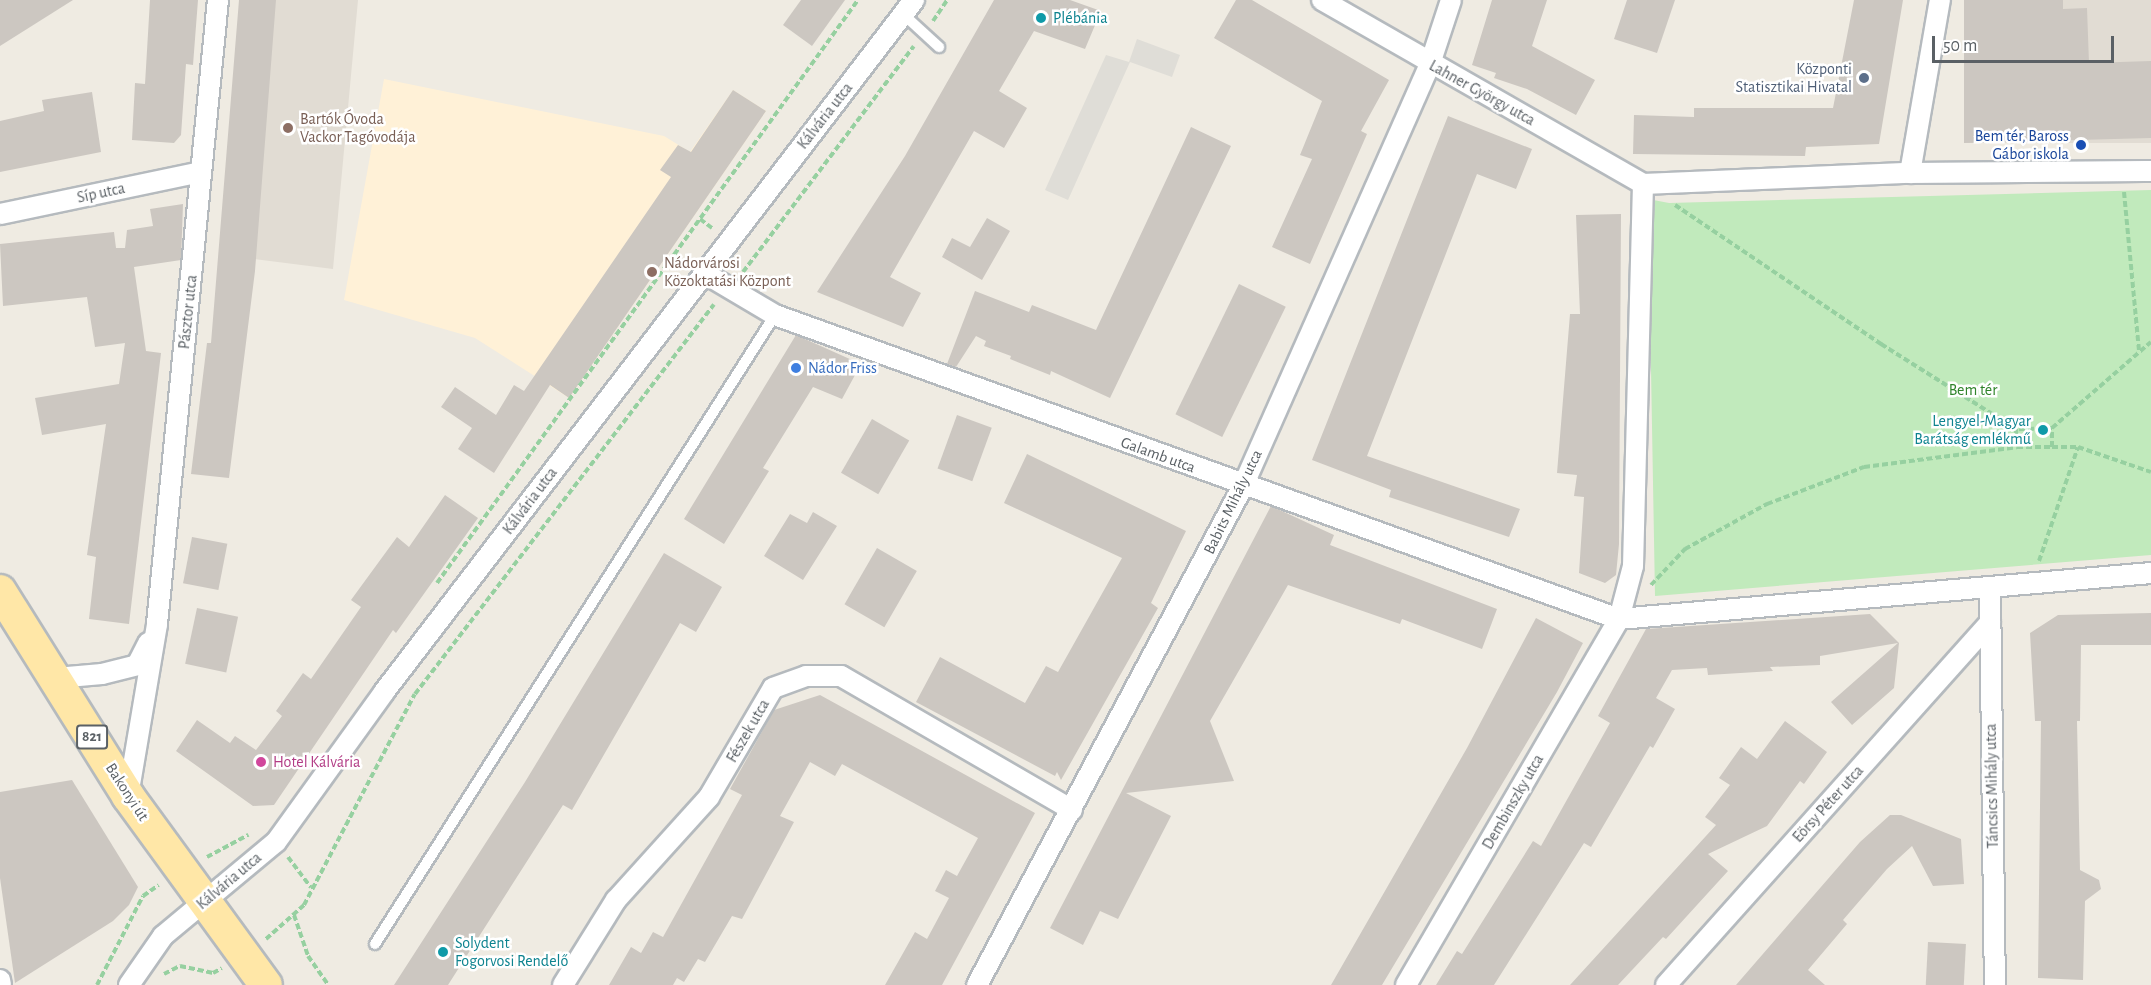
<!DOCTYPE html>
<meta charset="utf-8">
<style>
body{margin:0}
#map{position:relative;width:2151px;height:985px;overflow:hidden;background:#efebe2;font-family:"Alegreya Sans",sans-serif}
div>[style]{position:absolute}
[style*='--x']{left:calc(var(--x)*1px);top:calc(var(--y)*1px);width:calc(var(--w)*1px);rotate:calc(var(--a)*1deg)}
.commercial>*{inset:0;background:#fff1d7}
.industrial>*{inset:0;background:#dfddd7}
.education>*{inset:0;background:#e1dcd3;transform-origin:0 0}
.green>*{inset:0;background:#c1eabc}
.building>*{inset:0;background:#ccc7c1;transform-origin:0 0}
.path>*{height:4px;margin-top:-2px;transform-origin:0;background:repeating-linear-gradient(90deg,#96d0a0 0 6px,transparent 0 9px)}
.roads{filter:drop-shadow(2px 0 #b5babe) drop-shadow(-2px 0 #b5babe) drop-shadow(0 2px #b5babe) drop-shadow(0 -2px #b5babe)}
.lane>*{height:10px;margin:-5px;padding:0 5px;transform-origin:5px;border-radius:5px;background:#fff}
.street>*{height:20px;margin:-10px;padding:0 10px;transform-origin:10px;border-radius:10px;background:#fff}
.primary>*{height:32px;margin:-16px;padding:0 16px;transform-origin:16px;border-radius:16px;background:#ffe7a7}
.dots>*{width:16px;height:16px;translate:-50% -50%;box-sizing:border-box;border:3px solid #fff;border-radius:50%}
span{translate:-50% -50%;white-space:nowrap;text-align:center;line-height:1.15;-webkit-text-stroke:5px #fff;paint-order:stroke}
.shield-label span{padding:2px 4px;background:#fff;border:2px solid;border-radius:4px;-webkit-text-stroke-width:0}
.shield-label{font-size:15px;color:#5a6065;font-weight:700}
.culture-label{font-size:16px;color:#0d838f}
.left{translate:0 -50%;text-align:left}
.right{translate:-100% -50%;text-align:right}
.service-label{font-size:16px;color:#4e5e75}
.street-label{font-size:16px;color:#5a6065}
.education-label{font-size:16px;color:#785e54}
.transit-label{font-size:16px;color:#164399}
.shop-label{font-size:16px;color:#366cbe}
.park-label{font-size:16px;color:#30842b}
.hotel-label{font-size:16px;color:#b23c85}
.scale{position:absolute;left:1932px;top:36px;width:182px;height:27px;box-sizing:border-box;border:3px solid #5a6065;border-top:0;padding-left:8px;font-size:18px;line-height:21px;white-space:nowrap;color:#5a6065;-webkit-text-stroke:4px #fff;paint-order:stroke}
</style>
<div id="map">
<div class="commercial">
<i style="clip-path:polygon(384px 79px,664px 136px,690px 152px,733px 90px,766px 111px,569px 398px,475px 338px,344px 300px)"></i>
</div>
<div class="industrial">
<i style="clip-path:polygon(1137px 39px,1180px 55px,1172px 77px,1130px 62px,1068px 200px,1045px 190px,1106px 55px,1129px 62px)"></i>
</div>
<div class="education">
<i style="clip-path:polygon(239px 0,358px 0,333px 269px,254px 259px)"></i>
<i style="left:1964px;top:0;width:187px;height:143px"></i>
</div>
<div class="green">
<i style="clip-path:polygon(2151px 190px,2151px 555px,1655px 596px,1648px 199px,1669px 203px)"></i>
</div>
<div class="building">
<i style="clip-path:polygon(0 0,73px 0,0 46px)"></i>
<i style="clip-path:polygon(150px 0,198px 0,193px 65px,186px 64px,181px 135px,174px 143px,132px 140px,135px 83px,145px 84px)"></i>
<i style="clip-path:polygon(239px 0,276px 0,255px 271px,229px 478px,191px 474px,207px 343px,211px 343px)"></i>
<i style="clip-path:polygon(801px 0,845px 0,812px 46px,783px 25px)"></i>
<i style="clip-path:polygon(994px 0,1070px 0,1101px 11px,1085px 49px,1034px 31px,999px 91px,1027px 108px,1004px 148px,974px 131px,890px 277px,921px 293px,903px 327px,817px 292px,905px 156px)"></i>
<i style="clip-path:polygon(1236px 0,1252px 0,1389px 80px,1361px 131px,1367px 134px,1310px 264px,1272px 247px,1312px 159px,1300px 155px,1322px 101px,1214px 38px)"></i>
<i style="clip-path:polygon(1492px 0,1547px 0,1532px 46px,1595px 80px,1576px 115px,1527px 89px,1494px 78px,1496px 73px,1472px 65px)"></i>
<i style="clip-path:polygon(1627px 0,1675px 0,1657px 53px,1614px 39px)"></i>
<i style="clip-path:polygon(1854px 0,1903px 0,1879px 144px,1806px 147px,1805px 156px,1633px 154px,1634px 115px,1694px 117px,1694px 108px,1833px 108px)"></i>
<i style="clip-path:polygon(1964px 0,2063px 0,2063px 9px,2087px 8px,2089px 63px,2151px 61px,2151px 138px,1964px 143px)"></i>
<i style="clip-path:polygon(733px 90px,766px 111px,569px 398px,550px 385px,494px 473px,458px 449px,472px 428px,441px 407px,455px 387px,496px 415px,514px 385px,524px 391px,671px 177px,660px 170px,678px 145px,691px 152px)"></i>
<i style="clip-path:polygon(92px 92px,101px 152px,0 172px,0 121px,44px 111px,42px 100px)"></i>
<i style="clip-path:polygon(1448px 116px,1532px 149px,1516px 189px,1477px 174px,1367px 456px,1520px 509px,1509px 537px,1389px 497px,1391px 490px,1312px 460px)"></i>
<i style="clip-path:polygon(1191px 127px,1231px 146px,1110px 398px,1051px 371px,1050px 375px,1010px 359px,1011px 356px,984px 346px,986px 341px,976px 336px,956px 367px,947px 364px,975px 291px,1029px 312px,1032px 305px,1096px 330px)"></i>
<i style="clip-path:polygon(183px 204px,181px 260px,134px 267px,146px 351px,161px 353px,129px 624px,89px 619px,96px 557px,87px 555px,106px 424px,42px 435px,35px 398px,119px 384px,125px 343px,95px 347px,87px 297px,3px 306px,0 244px,114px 232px,116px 248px,125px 248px,127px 230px,153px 226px,150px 209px)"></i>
<i style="clip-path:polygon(1621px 214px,1619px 544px,1616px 575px,1605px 583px,1579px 573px,1584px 497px,1574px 496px,1577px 475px,1557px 473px,1570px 314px,1580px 314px,1576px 215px)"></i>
<i style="clip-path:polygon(987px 218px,1010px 231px,982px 280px,942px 257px,952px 238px,970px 247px)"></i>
<i style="left:1239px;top:284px;width:52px;height:145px;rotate:26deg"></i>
<i style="clip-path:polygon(796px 335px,861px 364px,842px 399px,813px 387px,763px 468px,769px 471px,724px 544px,684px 519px)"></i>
<i style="left:957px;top:415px;width:37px;height:57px;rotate:20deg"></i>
<i style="left:872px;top:419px;width:43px;height:62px;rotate:30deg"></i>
<i style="clip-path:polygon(1027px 454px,1186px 531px,1151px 603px,1158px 608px,1061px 780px,1057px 772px,1055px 776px,916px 702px,940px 657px,1025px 703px,1046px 666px,1058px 672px,1122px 558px,1004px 503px)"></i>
<i style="clip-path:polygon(445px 495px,478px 518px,396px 633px,393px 630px,274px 805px,253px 806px,176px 751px,197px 720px,230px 743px,235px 736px,256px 750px,282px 716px,276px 711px,303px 673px,311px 679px,361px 607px,351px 600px,397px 537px,409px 547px)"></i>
<i style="clip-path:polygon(1271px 506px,1334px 535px,1330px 545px,1497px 609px,1482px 649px,1402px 619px,1400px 624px,1288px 585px,1210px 721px,1234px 781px,1126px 793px,1171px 816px,1118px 919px,1100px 911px,1083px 945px,1050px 928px)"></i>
<i style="clip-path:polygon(813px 512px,837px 526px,803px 580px,764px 556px,790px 514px,807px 523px)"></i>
<i style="left:192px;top:537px;width:36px;height:47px;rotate:11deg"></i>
<i style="left:877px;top:548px;width:46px;height:65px;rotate:30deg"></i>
<i style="clip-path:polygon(664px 553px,722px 587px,696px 632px,680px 623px,572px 810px,563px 805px,448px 985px,394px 985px,525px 782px)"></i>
<i style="left:197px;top:608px;width:42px;height:57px;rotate:12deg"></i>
<i style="clip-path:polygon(2151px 613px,2151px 645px,2081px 645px,2080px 721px,2077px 721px,2080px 870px,2099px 880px,2101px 889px,2085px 901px,2083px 980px,2038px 978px,2041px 721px,2035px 721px,2030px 633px,2058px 615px)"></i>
<i style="clip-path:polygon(1870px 614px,1899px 643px,1894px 688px,1852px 725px,1831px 702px,1898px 643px,1820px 656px,1820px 665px,1770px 667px,1773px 671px,1708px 675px,1707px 668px,1672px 670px,1656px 698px,1675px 709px,1653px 748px,1650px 746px,1591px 847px,1584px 843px,1494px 985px,1436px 985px,1457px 951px,1462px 954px,1533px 841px,1541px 846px,1610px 723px,1598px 716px,1646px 629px)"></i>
<i style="clip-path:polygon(1536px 618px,1583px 643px,1557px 692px,1382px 985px,1331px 985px,1467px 748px)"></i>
<i style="clip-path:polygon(820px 695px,1035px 813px,942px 985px,885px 985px,915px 932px,927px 939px,949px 898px,935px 891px,946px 870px,957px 876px,978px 838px,842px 764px,835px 776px,810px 762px,780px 816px,794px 822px,742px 919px,732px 916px,705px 962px,698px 959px,684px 982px,677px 978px,673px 985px,609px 985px,631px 947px,641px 953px,653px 932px,663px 937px,742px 795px,730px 789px,774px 710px)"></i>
<i style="clip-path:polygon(1785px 721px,1827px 752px,1804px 784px,1800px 781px,1767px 826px,1708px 854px,1728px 871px,1666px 939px,1663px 937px,1618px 985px,1570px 985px,1716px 825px,1705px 817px,1730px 785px,1719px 778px,1741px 747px,1757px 759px)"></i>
<i style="clip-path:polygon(72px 780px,138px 887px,129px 905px,113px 921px,15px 983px,0 878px,0 792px)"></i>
<i style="clip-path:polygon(1890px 815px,1901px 815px,1961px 839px,1964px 884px,1933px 886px,1912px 846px,1887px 869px,1843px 920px,1847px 924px,1808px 970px,1825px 985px,1736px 985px,1860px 842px)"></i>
<i style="left:1928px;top:942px;width:38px;height:43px;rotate:3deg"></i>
</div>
<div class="path">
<i style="--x:933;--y:21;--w:25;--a:-56"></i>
<i style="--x:2124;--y:192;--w:161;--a:84.6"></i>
<i style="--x:1675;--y:205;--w:249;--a:34"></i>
<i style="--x:1881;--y:344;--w:160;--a:32.2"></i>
<i style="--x:700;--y:219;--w:15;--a:37"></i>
<i style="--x:743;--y:272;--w:283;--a:-52.9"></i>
<i style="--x:2052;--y:428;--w:131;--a:-41"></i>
<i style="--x:2052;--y:447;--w:26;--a:0"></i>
<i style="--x:2078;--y:447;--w:77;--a:18.9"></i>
<i style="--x:2039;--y:561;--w:120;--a:-71.1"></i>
<i style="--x:437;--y:583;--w:719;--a:-54.17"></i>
<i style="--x:1651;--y:585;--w:50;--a:-46.6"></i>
<i style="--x:1685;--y:549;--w:94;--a:-28.8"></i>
<i style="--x:1767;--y:504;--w:104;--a:-20.9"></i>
<i style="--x:1864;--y:467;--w:154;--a:-7.4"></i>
<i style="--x:2017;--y:447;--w:35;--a:0"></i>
<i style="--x:2052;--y:447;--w:19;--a:-90"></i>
<i style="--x:2052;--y:428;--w:36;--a:178"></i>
<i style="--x:2016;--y:429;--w:18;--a:87"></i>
<i style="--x:207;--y:857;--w:47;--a:-28.2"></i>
<i style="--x:288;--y:857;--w:38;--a:53"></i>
<i style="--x:294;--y:915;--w:43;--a:71.1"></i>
<i style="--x:308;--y:956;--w:35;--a:55"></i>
<i style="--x:266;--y:939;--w:51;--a:-41.8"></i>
<i style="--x:304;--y:905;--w:238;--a:-62.3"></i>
<i style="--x:415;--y:694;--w:491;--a:-52.5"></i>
<i style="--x:164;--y:974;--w:18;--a:-27"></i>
<i style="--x:180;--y:966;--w:34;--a:12"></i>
<i style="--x:213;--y:973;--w:10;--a:-29"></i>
<i style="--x:97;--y:985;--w:100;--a:-62.7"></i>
<i style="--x:143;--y:896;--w:19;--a:-35"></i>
</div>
<div class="roads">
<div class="lane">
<i style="--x:903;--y:14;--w:49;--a:42.5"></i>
<i style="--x:375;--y:944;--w:745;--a:-57.55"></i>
</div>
<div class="street">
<i style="--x:1322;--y:0;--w:370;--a:29.8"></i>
<i style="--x:1910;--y:173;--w:176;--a:-80.2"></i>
<i style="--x:1643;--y:184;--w:267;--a:-2.4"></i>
<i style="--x:1910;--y:173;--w:241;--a:-0.5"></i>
<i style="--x:0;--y:214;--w:205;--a:-11.8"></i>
<i style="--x:704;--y:273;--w:82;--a:30.6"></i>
<i style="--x:775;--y:315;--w:897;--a:19.81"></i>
<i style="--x:1619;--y:619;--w:534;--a:-4.94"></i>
<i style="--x:1990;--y:587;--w:398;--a:89.3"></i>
<i style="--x:56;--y:678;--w:46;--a:-5"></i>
<i style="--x:102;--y:674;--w:36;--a:-14"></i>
<i style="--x:137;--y:665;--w:25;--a:-63"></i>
<i style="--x:128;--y:796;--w:174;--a:-80.4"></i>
<i style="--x:157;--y:624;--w:627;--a:-84.42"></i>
<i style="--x:0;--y:980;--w:5;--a:79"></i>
<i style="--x:129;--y:985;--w:60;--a:-55.2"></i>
<i style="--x:163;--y:936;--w:147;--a:-39.8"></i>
<i style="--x:276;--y:842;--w:185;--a:-54.2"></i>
<i style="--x:384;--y:692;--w:872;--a:-52.55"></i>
<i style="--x:563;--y:985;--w:100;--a:-58.1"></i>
<i style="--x:616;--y:900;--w:139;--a:-47.9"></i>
<i style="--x:709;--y:797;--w:126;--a:-59.6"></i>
<i style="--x:773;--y:688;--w:35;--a:-20"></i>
<i style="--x:806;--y:676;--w:35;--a:0"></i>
<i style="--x:841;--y:676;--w:267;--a:30.1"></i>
<i style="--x:977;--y:985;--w:565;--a:-61.94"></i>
<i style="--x:1243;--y:486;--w:462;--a:-66.1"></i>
<i style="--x:1430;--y:64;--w:67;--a:-71.8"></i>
<i style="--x:1406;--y:985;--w:423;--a:-59.8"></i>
<i style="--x:1619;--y:619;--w:55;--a:-75.2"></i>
<i style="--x:1633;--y:566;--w:382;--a:-88.5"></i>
<i style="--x:1666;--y:985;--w:486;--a:-48.2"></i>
</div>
<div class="primary">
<i style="--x:0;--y:591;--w:242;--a:58"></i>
<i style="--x:128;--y:796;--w:234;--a:53.9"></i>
</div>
</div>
<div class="dots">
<i style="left:1041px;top:18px;background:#0f9aa8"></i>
<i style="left:1864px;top:78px;background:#5c6f8a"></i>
<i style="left:288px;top:128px;background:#8d6e63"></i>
<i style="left:2081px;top:145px;background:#1a4fb4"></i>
<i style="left:652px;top:272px;background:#8d6e63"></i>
<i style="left:796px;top:368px;background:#3f7fe0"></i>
<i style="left:2043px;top:430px;background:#0f9aa8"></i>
<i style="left:261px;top:762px;background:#d1479c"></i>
<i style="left:443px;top:952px;background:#0f9aa8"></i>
</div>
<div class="shield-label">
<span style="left:92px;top:737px">821</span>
</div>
<div class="culture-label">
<span class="left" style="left:1053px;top:18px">Plébánia</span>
<span class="right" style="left:2031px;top:430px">Lengyel-Magyar<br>Barátság emlékmű</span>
<span class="left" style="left:455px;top:952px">Solydent<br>Fogorvosi Rendelő</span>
</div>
<div class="service-label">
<span class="right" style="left:1852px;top:78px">Központi<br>Statisztikai Hivatal</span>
</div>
<div class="street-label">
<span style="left:1482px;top:93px;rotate:29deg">Lahner György utca</span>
<span style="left:825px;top:116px;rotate:-52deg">Kálvária utca</span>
<span style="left:101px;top:193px;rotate:-12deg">Síp utca</span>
<span style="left:188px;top:312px;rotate:-84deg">Pásztor utca</span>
<span style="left:1158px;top:455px;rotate:20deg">Galamb utca</span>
<span style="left:530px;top:501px;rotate:-53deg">Kálvária utca</span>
<span style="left:1233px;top:502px;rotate:-64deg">Babits Mihály utca</span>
<span style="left:748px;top:731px;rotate:-60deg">Fészek utca</span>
<span style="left:1992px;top:786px;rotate:-91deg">Táncsics Mihály utca</span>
<span style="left:127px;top:792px;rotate:57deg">Bakonyi út</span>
<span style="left:1513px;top:802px;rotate:-60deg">Dembinszky utca</span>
<span style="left:1828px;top:804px;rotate:-48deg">Eörsy Péter utca</span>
<span style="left:229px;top:881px;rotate:-40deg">Kálvária utca</span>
</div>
<div class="education-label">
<span class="left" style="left:300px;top:128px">Bartók Óvoda<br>Vackor Tagóvodája</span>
<span class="left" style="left:664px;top:272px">Nádorvárosi<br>Közoktatási Központ</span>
</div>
<div class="transit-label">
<span class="right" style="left:2069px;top:145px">Bem tér, Baross<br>Gábor iskola</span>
</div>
<div class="shop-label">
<span class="left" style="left:808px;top:368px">Nádor Friss</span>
</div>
<div class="park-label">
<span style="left:1973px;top:390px">Bem tér</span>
</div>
<div class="hotel-label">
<span class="left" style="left:273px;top:762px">Hotel Kálvária</span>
</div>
<div class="scale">50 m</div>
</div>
